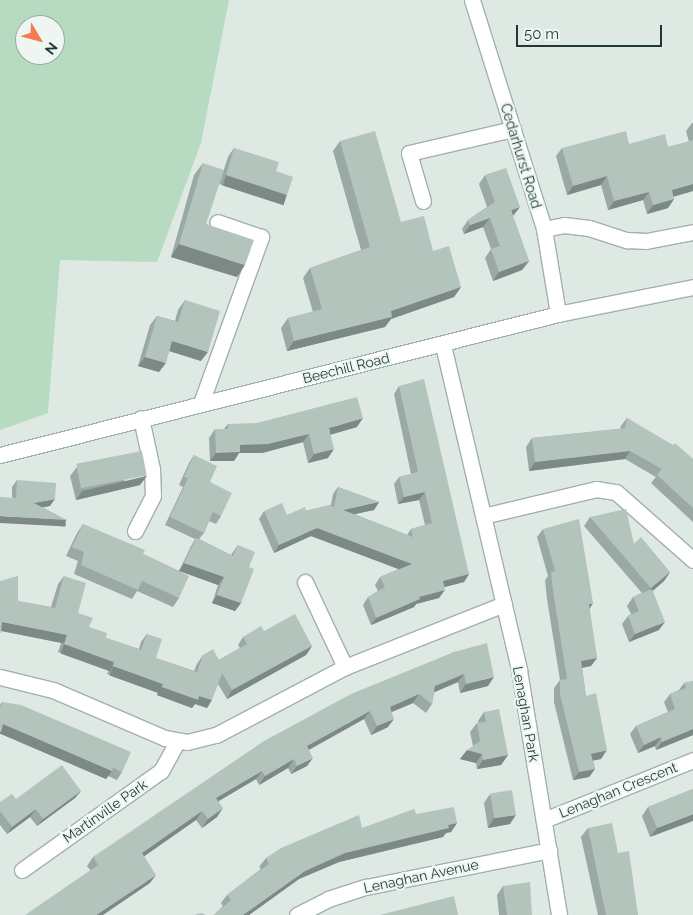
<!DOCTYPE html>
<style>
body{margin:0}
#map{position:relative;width:693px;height:915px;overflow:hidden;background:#dee9e4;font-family:Raleway,sans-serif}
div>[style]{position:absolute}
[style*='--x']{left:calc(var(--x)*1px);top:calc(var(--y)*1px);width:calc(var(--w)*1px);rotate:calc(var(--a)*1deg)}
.green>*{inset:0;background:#b6dbc0}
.roads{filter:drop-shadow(1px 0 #a1b1ab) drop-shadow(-1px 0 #a1b1ab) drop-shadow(0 1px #a1b1ab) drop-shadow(0 -1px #a1b1ab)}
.minor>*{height:15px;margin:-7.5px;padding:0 7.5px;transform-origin:7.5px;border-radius:7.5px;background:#fff}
.wall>*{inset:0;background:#9aa9a3}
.shaded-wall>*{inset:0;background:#7d8984;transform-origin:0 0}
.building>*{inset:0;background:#b3c4bd;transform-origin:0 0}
span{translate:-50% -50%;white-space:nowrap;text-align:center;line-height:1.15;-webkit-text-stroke:4.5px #eef6f2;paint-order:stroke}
.street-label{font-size:14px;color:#1f3932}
.north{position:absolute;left:15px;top:15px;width:50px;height:50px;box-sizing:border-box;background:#eef6f2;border:1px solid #9baaa5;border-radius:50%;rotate:127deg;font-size:14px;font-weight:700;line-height:20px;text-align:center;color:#1f3932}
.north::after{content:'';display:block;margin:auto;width:18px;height:22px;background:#f17b54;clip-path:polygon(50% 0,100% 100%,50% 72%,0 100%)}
.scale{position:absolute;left:516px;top:25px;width:146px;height:22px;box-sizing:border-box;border:2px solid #1f3932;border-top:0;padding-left:6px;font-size:15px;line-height:18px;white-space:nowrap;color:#1f3932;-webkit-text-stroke:4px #eef6f2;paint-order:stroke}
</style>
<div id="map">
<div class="green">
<i style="clip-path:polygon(evenodd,0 0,229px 0,201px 143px,157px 262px,60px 260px,48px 413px,0 430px,0 0,25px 25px,55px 25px,55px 55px,25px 55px,25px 25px)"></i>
</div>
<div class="roads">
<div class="minor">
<i style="--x:472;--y:0;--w:240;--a:72.5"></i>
<i style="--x:544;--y:229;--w:86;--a:80.6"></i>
<i style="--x:423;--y:201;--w:50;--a:-106.3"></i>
<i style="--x:409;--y:153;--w:107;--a:-13"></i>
<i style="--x:544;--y:229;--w:20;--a:-11"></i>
<i style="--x:564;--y:225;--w:25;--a:7"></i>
<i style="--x:589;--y:228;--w:40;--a:18"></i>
<i style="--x:627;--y:240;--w:19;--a:3"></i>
<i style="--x:646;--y:241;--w:48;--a:-10.8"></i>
<i style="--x:443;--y:345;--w:334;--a:76.8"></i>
<i style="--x:519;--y:670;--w:248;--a:80.7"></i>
<i style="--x:201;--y:403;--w:177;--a:-70.1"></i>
<i style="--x:261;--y:237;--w:46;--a:-161.2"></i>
<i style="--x:0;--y:455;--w:576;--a:-14.18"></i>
<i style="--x:558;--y:314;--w:138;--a:-11.3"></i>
<i style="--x:483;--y:516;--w:116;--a:-13.4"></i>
<i style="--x:596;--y:489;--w:20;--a:9"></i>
<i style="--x:616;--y:492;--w:103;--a:41.4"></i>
<i style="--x:135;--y:531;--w:39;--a:-63"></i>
<i style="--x:153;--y:496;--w:27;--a:-92"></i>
<i style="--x:152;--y:469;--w:52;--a:-102.2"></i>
<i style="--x:305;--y:582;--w:94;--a:64.8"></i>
<i style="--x:0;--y:677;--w:55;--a:13.8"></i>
<i style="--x:53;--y:690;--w:122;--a:23.2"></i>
<i style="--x:165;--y:738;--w:22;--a:10"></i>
<i style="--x:187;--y:742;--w:30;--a:-14"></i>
<i style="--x:216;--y:735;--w:146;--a:-27.8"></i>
<i style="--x:345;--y:667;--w:171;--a:-21.6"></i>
<i style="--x:544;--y:820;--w:161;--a:-21.9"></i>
<i style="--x:22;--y:870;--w:171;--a:-35.5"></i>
<i style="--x:161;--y:771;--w:33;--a:-61"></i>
<i style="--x:297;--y:915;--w:35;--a:-27"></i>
<i style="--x:328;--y:899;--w:40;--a:-18"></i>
<i style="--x:366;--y:887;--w:187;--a:-11.4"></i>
</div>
</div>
<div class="wall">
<i style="clip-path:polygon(692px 123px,693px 123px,693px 191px,673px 196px,674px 199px,668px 208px,647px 214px,643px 200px,608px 210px,601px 185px,567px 195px,556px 156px,562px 148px,629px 144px,668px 147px,689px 142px,686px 131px)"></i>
<i style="clip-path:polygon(340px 141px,401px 222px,433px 251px,461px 287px,454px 297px,391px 319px,385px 327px,287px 351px,281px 328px,288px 318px,313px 312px,303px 278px,310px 268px,361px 250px,333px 151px)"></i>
<i style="clip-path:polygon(234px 148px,276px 171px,287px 195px,281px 204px,219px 184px,228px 157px)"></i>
<i style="clip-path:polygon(203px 163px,206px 224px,237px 277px,171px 257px,194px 175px)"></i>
<i style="clip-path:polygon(485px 175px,513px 217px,529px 261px,522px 270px,493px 281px,485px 258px,491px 249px,483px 227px,464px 234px,462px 229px,468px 220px,487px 207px,479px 184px)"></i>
<i style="clip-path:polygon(185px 300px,201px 361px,169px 351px,159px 372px,138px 366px,150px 325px,157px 316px,175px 321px,178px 310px)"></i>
<i style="clip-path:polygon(399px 386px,469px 574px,464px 582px,444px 587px,439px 598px,416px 604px,414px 607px,371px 625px,363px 605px,368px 597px,378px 591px,375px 585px,380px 577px,399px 569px,311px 536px,274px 553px,259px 519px,264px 511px,287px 515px,331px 505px,333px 494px,338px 487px,379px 502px,374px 510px,354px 514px,407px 535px,411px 529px,425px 525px,419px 500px,398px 504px,394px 484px,399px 477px,411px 474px,394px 394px)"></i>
<i style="clip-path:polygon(627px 418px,693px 459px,693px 522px,651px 483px,656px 477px,625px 459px,529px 471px,526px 447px,532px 438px,620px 429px,621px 426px)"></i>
<i style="clip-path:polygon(228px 424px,357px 427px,330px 434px,328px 458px,308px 463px,303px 442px,262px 453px,239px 453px,234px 461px,210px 461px,209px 438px,215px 429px,224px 429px)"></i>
<i style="clip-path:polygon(194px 455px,210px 482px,221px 516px,216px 524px,209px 521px,204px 533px,199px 539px,231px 555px,238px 545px,249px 567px,241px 603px,235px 611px,212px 603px,218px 585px,180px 571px,179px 598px,173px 607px,137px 591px,132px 599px,74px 574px,78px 561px,66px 556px,77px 533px,83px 524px,143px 554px,179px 571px,191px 546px,195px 539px,165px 525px,183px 487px,179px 485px,189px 463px)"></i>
<i style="clip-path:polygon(77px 467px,140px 485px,76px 500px,70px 476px)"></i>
<i style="clip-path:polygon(17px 480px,50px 506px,42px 507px,66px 520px,62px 527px,12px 497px,12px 487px)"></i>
<i style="clip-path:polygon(590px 517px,670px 572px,664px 581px,653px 591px,659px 630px,629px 642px,622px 624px,628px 616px,631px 614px,627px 606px,633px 597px,642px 593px,584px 526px)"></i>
<i style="clip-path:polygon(543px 529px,589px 609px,597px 658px,591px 666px,582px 668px,586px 696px,601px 759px,593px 760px,595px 769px,589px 777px,573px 780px,554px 702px,554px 688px,560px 680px,547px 599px,545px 580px,548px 576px,537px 537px)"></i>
<i style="clip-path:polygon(64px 576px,78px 613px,89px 627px,106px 638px,139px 649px,141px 642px,147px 634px,156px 658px,194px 671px,197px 664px,203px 655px,219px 660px,240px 648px,238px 645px,243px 637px,264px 631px,312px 646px,306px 655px,227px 699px,218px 684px,207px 708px,195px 704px,192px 708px,157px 695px,158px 692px,107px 674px,109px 670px,58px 652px,61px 643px,1px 631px,0 581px,18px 601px,51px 607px,58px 584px)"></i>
<i style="clip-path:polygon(454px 652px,488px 686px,460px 693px,458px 682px,434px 692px,432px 704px,426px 713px,413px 703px,392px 712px,388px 727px,371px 735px,364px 719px,309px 750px,307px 766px,291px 774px,288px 768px,259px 785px,256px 779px,219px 801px,217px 817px,202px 828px,196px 820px,144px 856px,150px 883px,90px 870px,87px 866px,93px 857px)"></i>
<i style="clip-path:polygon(693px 681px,693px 735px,656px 750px,655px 746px,638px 753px,630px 734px,636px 726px,668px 712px,664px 702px,670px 694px,679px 690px,684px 683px)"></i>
<i style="clip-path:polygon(2px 702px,122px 772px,117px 780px,108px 776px,106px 779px,1px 734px,0 734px,0 705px)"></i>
<i style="clip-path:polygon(484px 712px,508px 755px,501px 765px,477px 769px,476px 763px,460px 759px,473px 746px,470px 732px,477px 723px,478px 723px,478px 721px)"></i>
<i style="clip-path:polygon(693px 789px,650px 837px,642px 816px,648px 807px)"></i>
<i style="clip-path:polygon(81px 791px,75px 798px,37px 826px,30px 817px,7px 834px,0 825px,0 802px,16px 799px)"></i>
<i style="clip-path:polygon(490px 794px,510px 824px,488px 828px,484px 803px)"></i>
<i style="clip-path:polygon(416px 814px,457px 823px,451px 832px,446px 833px,443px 837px,339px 862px,299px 879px,249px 915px,214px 915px,223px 906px,221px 903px,227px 895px,261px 869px,259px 867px,266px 858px,362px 828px)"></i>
<i style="clip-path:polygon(588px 828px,618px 853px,638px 915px,598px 915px,581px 837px)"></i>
<i style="clip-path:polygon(503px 886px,532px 915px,499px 915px,497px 895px)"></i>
</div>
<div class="shaded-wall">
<i style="left:226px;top:175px;width:64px;height:11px;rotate:18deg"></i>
<i style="clip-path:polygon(607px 176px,601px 185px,567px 195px,573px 186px)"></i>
<i style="clip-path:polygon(693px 184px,693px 191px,666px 199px,672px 190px)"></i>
<i style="clip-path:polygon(649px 192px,643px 200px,608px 210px,614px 201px)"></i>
<i style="clip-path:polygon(674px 199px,668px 208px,647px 214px,653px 205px)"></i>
<i style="clip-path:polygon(520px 207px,513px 216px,511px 210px)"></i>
<i style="clip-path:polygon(490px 218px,483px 227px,464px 234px,470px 225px)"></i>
<i style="clip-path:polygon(179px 244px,245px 265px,237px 277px,171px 257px)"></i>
<i style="clip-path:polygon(529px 261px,522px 270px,493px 281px,499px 272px)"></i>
<i style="clip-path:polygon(461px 287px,454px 297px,391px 319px,385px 327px,287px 351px,294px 341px,391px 311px)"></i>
<i style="clip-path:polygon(172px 341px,208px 352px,201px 361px,166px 350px)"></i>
<i style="clip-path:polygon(145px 357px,166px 363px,159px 372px,138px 366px)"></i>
<i style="clip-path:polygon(363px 418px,357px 427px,323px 437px,329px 428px)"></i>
<i style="clip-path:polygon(309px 434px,303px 442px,262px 453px,239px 453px,234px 461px,210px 461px,216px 453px,240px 445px)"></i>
<i style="clip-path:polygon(334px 449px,328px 458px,308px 463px,314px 454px)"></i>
<i style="clip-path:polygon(630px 451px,625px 459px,529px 471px,535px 462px)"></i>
<i style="clip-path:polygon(147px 476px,140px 485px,76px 500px,82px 491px)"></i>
<i style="clip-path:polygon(425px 492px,419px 500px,398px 504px,404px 497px)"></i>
<i style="clip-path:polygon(55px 499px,50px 506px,29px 510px,34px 503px)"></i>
<i style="clip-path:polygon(379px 502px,374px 510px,337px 518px,343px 510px)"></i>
<i style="left:0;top:516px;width:66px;height:7px;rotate:3deg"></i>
<i style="clip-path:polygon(317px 528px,412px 564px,406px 572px,311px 536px,274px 553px,279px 545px)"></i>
<i style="clip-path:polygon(184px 563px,224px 577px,218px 585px,179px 571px)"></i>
<i style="clip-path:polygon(670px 572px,664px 581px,645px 597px,651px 588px)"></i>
<i style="clip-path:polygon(469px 574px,464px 582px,437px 589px,443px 581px)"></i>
<i style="clip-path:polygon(445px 590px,439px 598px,416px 604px,414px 607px,371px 625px,376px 618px,419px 597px)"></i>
<i style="clip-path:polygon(217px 595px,241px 603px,235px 611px,212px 603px)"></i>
<i style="clip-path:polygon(593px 603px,588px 612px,589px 604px)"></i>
<i style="left:2px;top:622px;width:66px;height:9px;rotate:11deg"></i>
<i style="clip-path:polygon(665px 622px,659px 630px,629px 642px,635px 634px)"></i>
<i style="left:64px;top:644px;width:53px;height:10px;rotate:20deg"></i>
<i style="clip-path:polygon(312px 646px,306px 655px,227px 699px,232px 690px)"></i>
<i style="clip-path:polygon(597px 658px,591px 666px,575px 669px,581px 661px)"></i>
<i style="left:113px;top:666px;width:53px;height:10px;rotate:20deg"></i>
<i style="clip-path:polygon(464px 674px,458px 682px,428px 695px,435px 686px)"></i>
<i style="clip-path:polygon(494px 677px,488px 686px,460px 693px,466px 684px)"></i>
<i style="clip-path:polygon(162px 687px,199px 696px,212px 700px,207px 708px,195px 704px,192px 708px,157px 695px)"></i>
<i style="clip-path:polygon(419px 694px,413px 703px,384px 715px,390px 707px)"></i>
<i style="clip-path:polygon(370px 711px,364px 719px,301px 754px,307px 746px)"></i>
<i style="clip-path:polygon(394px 719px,388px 727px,371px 735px,377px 726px)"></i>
<i style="clip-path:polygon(3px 724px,112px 771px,106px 779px,1px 734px,0 734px,0 728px)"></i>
<i style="clip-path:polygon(693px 729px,693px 735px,656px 750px,662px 742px)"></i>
<i style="clip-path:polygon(661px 737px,655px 746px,638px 753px,644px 745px)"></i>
<i style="clip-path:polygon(467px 750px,482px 754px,476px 763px,460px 759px)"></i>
<i style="clip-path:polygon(607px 750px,601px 759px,586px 762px,591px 754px)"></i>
<i style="clip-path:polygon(508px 755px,501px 765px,477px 769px,483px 760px)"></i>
<i style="clip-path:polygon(313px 758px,307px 766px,291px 774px,297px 766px)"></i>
<i style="clip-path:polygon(294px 759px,288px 768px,259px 785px,265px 776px)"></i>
<i style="clip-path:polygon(595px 769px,589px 777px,573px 780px,579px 772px)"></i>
<i style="clip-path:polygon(262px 771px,256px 779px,210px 806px,216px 798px)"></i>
<i style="clip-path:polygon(81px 791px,75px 798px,37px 826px,43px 819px)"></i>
<i style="clip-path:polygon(223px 808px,217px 817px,202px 828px,208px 819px)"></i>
<i style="clip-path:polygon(36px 809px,30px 817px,7px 834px,12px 827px)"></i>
<i style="clip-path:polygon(202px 811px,196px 820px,136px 862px,142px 853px)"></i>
<i style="clip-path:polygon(693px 814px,693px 821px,650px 837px,657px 828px)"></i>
<i style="clip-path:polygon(516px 815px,510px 824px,488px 828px,494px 818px)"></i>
<i style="clip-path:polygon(457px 823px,451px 832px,446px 833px,443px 837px,339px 862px,299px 879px,249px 915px,243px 915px,305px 871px,345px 853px,448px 825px)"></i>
<i style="clip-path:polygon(156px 875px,150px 883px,103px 915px,96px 915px)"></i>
</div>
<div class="building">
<i style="clip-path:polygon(375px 131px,401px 222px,424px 216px,433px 251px,449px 246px,461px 287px,391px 311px,392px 317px,294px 341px,288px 318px,322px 309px,310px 268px,370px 247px,340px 141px)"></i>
<i style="clip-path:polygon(626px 131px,629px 144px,665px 134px,668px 147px,693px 140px,693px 184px,672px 190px,674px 199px,653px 205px,649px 192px,614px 201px,607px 176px,573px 186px,562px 148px)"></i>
<i style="clip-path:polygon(234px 148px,279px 162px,276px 171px,293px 177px,287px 195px,226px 175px)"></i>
<i style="clip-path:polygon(203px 163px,224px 170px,206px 224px,254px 240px,245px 265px,179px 244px)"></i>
<i style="clip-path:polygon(506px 168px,520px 207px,511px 210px,529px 261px,499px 272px,491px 249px,500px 246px,490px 218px,470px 225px,468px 220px,495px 202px,485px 175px)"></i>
<i style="clip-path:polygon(185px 300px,220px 311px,208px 352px,172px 341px,166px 363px,145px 357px,157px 316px,178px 322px)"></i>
<i style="clip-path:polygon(424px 379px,469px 574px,443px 581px,445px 590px,419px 597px,420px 599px,376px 618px,368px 597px,385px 587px,380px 577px,412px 564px,317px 528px,279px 545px,264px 511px,282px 503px,287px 515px,305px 507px,306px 511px,329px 505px,334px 507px,338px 487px,379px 502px,343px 510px,413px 537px,411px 529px,432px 523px,425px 492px,404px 497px,399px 477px,418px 472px,399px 386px)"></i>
<i style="clip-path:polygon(357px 397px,363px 418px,329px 428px,334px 449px,314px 454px,309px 434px,268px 444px,240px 445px,240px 452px,216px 453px,215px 429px,228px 429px,228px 424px,257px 423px)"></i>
<i style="clip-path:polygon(627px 418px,673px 445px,675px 443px,693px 459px,693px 508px,657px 475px,662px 469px,630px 451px,535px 462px,532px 438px,625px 428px)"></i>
<i style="left:142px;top:451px;width:25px;height:67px;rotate:79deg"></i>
<i style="clip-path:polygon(194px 455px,217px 466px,210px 482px,232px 493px,221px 516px,213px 512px,204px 533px,170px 517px,188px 478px,184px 477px)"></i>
<i style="clip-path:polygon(17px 480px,56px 483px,55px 499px,34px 503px,66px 520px,0 516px,0 497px,16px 498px)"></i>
<i style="clip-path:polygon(626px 509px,634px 544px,641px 537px,670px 572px,651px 588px,590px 517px)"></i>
<i style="clip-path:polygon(579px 519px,593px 603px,589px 604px,597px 658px,581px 661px,586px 696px,596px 693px,607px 750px,591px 754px,595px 769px,579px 772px,560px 694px,560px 680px,567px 679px,553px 591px,551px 572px,555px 571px,543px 529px)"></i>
<i style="clip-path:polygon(83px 524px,145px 550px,143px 554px,189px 576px,179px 598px,142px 581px,138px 590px,81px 565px,84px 552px,72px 547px)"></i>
<i style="clip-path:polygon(196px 538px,233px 556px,238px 545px,255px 552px,249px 567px,254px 569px,241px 603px,217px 595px,224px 577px,184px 563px)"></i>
<i style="clip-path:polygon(18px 576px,18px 601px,55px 608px,64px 576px,86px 583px,78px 613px,93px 618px,89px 627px,107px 633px,106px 638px,141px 650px,147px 634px,162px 639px,156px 658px,197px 672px,203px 655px,213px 649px,219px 660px,247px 644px,243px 637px,261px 626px,264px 631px,295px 614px,312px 646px,232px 690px,222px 673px,212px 700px,199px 696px,198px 700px,162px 687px,163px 684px,113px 666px,114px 662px,64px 644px,67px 635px,2px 622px,1px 633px,0 633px,0 581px)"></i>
<i style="clip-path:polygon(652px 589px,665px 622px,635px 634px,628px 616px,639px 611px,633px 597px)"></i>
<i style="clip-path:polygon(487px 643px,494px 677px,466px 684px,464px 674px,435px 686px,432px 704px,419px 694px,390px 707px,394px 719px,377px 726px,370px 711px,307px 746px,313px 758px,297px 766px,294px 759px,265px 776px,262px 771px,216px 798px,223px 808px,208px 819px,202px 811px,142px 853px,156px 875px,96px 915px,25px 915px,98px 865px,93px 857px,264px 741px,351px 694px,454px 652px)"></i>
<i style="clip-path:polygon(693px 681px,693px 729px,662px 742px,661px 737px,644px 745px,636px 726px,675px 709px,670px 694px,686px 688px,684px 683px)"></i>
<i style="clip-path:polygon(2px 702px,21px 705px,131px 752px,122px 772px,113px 767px,112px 771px,3px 724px,1px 732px,0 732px,0 706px,1px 707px)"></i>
<i style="clip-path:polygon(499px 709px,508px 755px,483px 760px,482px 754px,467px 750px,480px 741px,477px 723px,486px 722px,484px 712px)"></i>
<i style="clip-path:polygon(62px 765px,81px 791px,43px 819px,36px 809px,12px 827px,0 811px,0 802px,12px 794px,16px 799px)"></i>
<i style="clip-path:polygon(693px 789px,693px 814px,657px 828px,648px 807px)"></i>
<i style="left:512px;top:790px;width:25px;height:22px;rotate:81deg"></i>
<i style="clip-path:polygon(454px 807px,457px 823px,448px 825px,449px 828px,345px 853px,305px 871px,243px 915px,214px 915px,231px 900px,227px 895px,269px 864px,266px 858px,281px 848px,359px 815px,362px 828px,414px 809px,416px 814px)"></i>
<i style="clip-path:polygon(612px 823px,618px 853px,629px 851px,638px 915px,606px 915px,588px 828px)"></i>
<i style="clip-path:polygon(530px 882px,532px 915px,507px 915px,503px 886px)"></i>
<i style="clip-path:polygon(454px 896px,458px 915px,380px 915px)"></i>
<i style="clip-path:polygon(201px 913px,206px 915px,194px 915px)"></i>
</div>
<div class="street-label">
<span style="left:521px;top:156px;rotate:73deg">Cedarhurst Road</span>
<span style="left:346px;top:368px;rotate:-14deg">Beechill Road</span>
<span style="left:526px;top:714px;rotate:80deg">Lenaghan Park</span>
<span style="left:618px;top:790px;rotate:-22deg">Lenaghan Crescent</span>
<span style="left:105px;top:811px;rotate:-35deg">Martinville Park</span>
<span style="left:421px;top:876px;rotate:-12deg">Lenaghan Avenue</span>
</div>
<div class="north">N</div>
<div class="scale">50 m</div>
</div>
